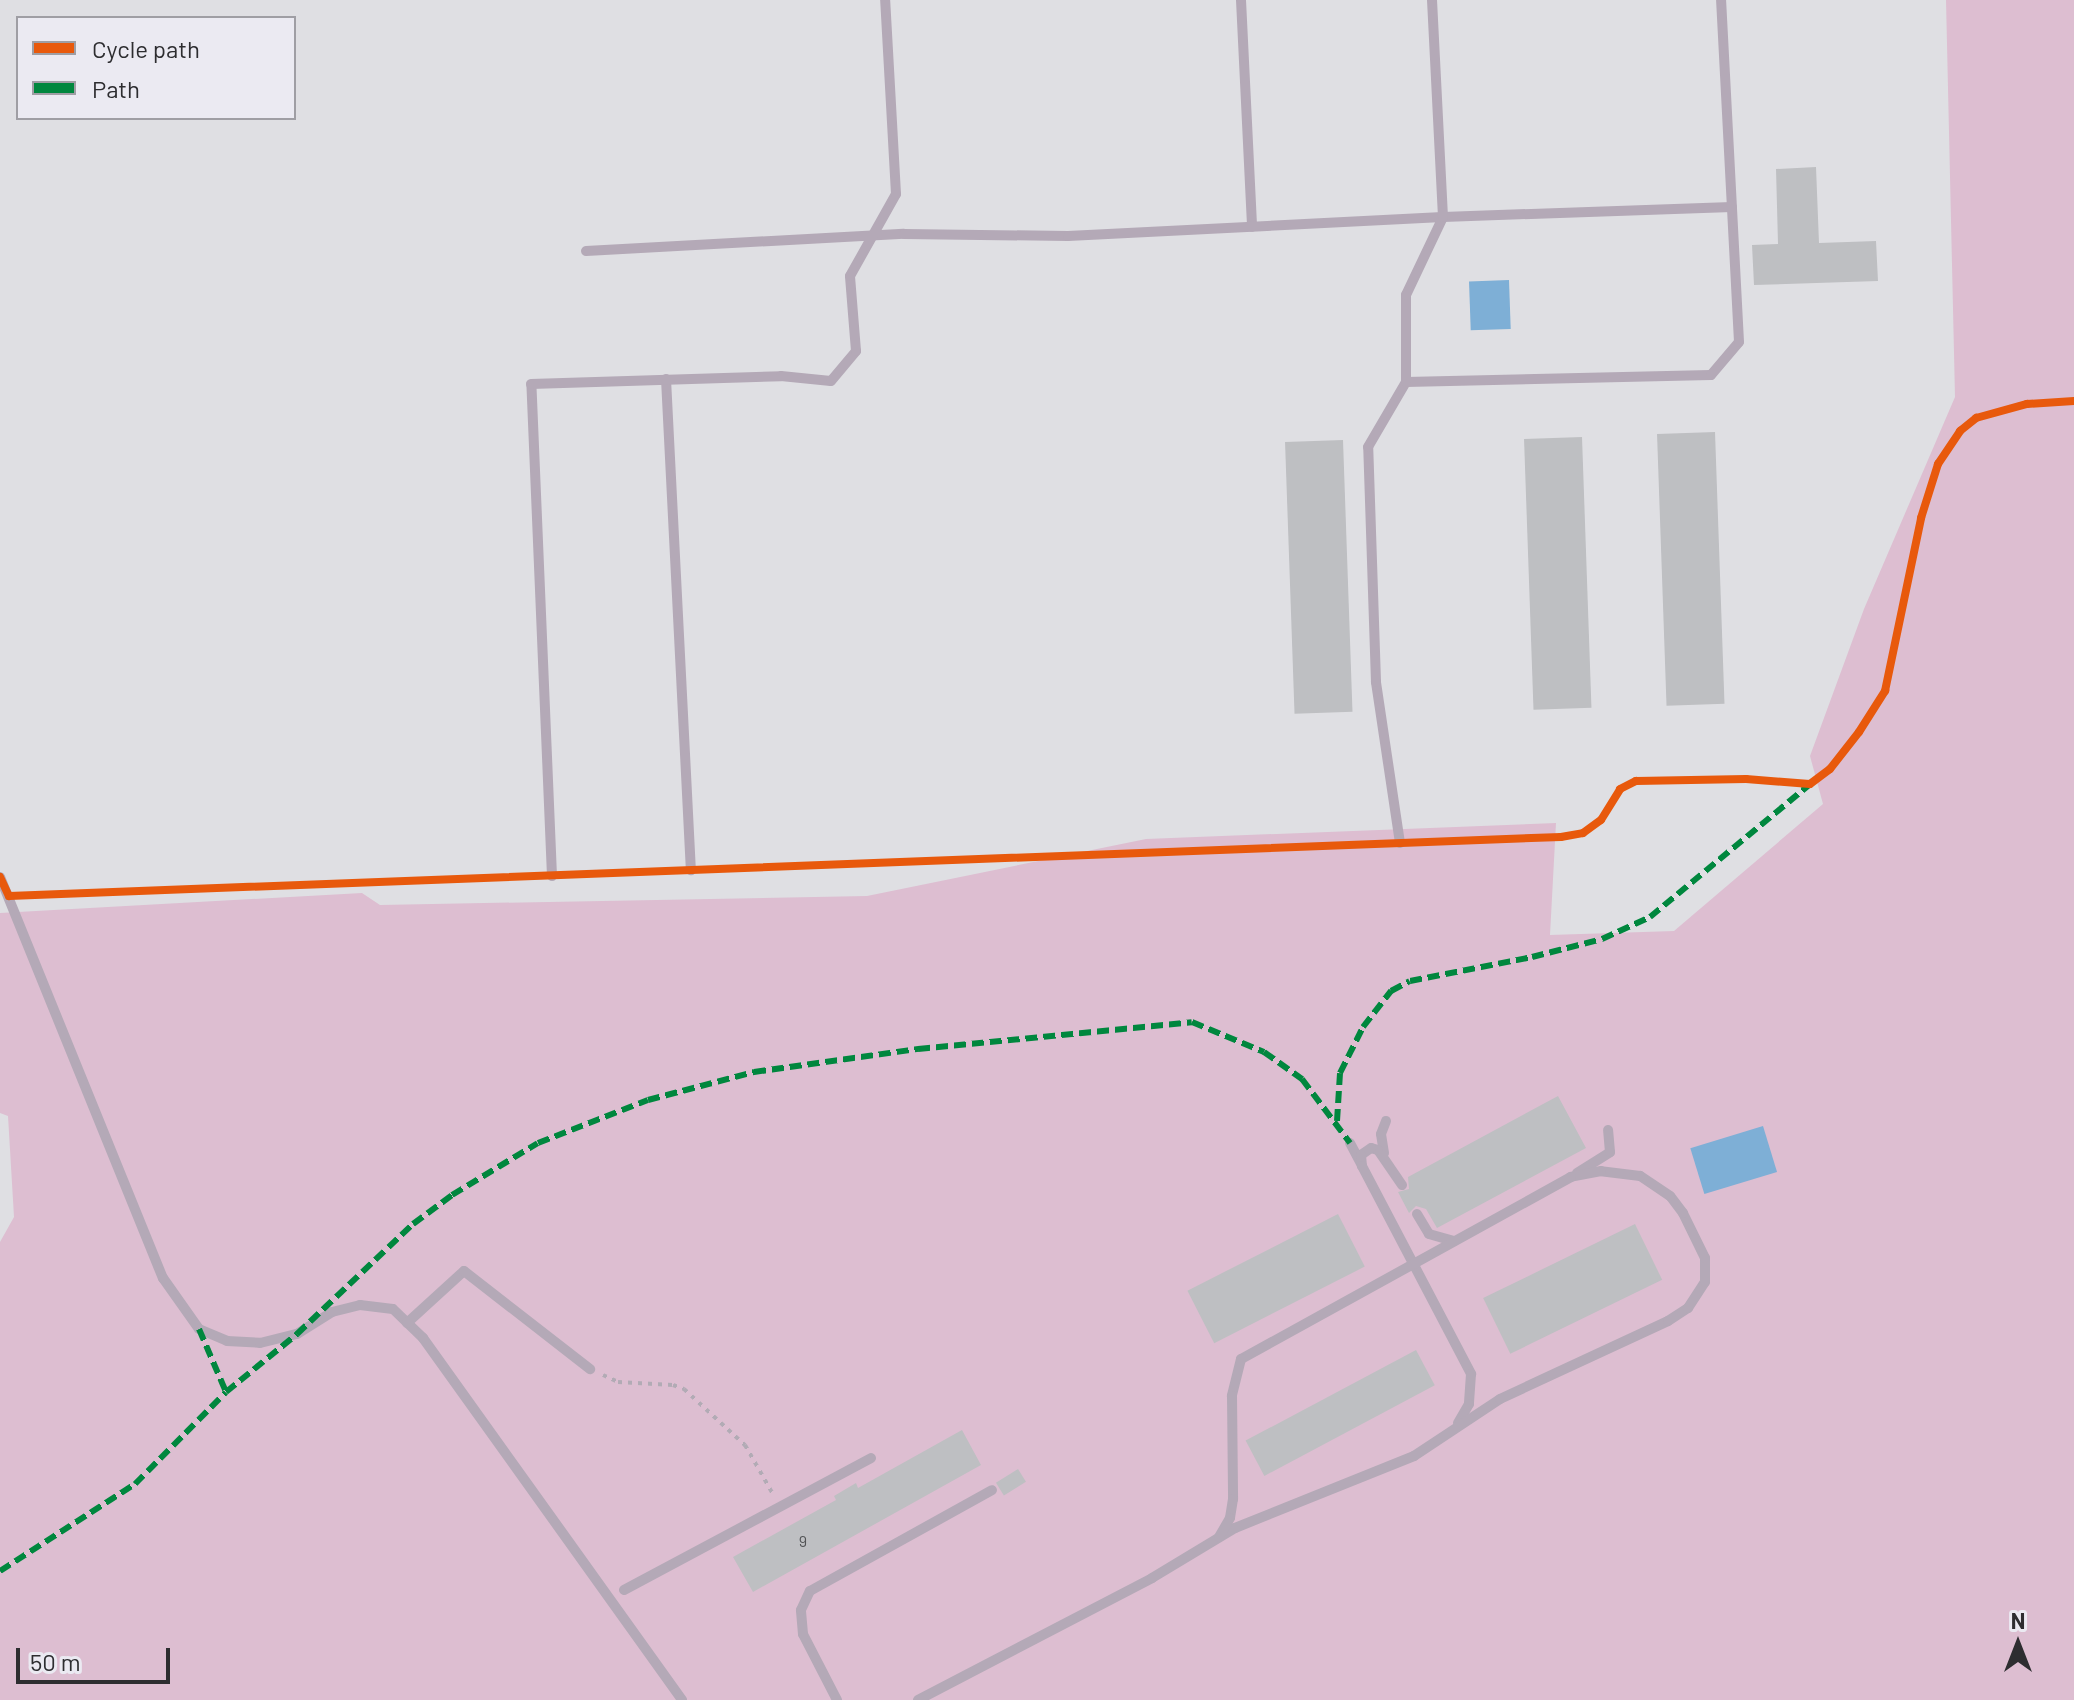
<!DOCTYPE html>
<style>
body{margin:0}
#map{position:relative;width:2074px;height:1700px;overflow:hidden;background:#dfdfe3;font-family:Barlow,sans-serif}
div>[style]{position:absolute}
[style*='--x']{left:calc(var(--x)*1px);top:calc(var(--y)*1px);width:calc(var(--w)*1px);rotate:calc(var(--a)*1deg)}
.green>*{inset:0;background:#ddbed1}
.water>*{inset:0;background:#7eafd6;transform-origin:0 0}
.building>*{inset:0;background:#bebfc2;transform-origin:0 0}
.path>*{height:4px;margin-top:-2px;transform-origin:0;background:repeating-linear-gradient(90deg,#b2abb5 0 4px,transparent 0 10px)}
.service>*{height:10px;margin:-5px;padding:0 5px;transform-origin:5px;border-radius:5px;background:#b4a9b7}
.quiet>*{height:6px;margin-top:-3px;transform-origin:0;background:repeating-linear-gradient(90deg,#00873e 0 12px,transparent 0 18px)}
.cycleway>*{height:8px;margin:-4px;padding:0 4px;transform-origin:4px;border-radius:4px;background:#e8590c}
span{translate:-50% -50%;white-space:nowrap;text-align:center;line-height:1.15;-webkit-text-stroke:8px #ebeaf2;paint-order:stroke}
.number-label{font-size:16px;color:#515254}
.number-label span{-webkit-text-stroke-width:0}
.legend{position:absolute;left:16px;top:16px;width:280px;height:104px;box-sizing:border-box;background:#ebeaf2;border:2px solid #9f9ea4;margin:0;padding:10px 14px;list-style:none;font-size:24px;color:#2d2d30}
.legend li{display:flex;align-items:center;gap:16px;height:40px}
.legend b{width:40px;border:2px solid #9f9ea4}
.north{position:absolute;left:1978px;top:1604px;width:80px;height:80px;-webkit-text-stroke:6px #ebeaf2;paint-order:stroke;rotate:0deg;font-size:22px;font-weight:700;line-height:32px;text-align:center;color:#2d2d30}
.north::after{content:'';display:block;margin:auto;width:28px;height:36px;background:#2d2d30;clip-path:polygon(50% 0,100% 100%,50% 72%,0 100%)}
.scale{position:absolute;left:16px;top:1648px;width:154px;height:36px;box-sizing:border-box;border:4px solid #2d2d30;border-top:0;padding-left:10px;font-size:24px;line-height:28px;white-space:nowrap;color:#2d2d30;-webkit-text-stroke:6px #ebeaf2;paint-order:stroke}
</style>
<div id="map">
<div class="green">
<i style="clip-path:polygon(1946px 0,2074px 0,2074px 1700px,0 1700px,0 1242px,14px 1217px,8px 1116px,0 1113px,0 913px,362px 893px,380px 905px,867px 896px,1146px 839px,1556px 823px,1550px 935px,1674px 931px,1823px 804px,1810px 756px,1864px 609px,1955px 397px)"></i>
</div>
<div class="water">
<i style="left:1509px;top:280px;width:49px;height:40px;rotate:88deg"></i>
<i style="left:1763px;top:1126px;width:48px;height:76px;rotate:73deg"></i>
</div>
<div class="building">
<i style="clip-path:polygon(1816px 167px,1819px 243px,1876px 241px,1878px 281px,1754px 285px,1752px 245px,1778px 244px,1776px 169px)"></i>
<i style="left:1715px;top:432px;width:272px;height:58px;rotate:88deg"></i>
<i style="left:1582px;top:437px;width:271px;height:58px;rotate:88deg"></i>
<i style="left:1343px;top:440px;width:272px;height:58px;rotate:88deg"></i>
<i style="clip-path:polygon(1558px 1096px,1586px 1148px,1437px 1228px,1426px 1209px,1416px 1206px,1409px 1213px,1398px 1192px,1409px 1189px,1408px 1177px)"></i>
<i style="left:1338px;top:1214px;width:59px;height:169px;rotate:63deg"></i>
<i style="left:1635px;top:1224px;width:62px;height:169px;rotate:64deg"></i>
<i style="left:1416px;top:1350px;width:40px;height:193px;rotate:62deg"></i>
<i style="clip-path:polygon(962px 1430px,981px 1465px,753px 1592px,733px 1557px,836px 1500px,834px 1496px,856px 1483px,858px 1488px)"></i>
<i style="left:1018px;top:1469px;width:15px;height:26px;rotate:58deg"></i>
</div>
<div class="path">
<i style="--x:603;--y:1375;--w:17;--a:25"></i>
<i style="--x:618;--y:1382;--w:55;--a:3.1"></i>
<i style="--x:673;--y:1385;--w:12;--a:20"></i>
<i style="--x:684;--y:1389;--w:83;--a:42.6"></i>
<i style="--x:745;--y:1445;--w:56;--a:60.3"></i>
</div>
<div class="service">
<i style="--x:1241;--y:0;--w:227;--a:87.2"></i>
<i style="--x:586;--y:251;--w:318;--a:-3.1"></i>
<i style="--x:904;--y:234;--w:164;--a:0.7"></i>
<i style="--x:1068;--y:236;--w:375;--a:-2.9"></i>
<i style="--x:1443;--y:217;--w:289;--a:-2"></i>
<i style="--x:666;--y:379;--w:492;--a:87.1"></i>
<i style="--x:1406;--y:382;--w:305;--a:-1.3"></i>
<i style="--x:1711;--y:375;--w:43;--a:-49.7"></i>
<i style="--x:1739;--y:342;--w:342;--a:-93"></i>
<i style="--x:1400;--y:843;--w:163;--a:-98.5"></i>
<i style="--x:1376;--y:682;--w:235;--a:-91.9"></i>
<i style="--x:1368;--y:447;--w:75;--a:-59.7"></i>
<i style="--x:1406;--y:382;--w:87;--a:-90"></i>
<i style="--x:1406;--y:295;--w:86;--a:-64.6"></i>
<i style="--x:1443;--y:217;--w:217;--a:-92.9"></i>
<i style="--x:552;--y:876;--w:492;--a:-92.4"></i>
<i style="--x:531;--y:384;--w:250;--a:-1.8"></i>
<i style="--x:781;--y:376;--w:50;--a:5.7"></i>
<i style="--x:831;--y:381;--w:39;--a:-50"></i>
<i style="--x:856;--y:351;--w:75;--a:-94.6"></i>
<i style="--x:850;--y:276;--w:94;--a:-60.7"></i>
<i style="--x:896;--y:194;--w:194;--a:-93.2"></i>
<i style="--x:0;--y:877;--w:433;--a:67.9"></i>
<i style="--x:163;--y:1278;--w:62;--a:54.8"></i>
<i style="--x:199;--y:1329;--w:30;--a:23"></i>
<i style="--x:227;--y:1341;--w:33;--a:3"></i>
<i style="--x:260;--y:1343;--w:38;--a:-14"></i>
<i style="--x:297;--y:1334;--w:41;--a:-32.2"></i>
<i style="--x:332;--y:1312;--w:29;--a:-14"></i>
<i style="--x:360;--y:1305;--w:33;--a:7"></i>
<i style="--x:393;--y:1309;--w:42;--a:44"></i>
<i style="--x:423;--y:1338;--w:445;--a:54.4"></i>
<i style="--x:1350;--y:1143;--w:24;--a:62"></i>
<i style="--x:1384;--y:1153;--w:19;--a:-99"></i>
<i style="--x:1381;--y:1134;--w:14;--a:-69"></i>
<i style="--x:1577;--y:1173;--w:39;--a:-32"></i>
<i style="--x:1610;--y:1152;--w:22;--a:-95"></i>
<i style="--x:1402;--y:1185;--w:42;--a:-124.4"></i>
<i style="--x:1378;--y:1150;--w:7;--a:-164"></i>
<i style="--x:1371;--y:1148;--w:12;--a:145"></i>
<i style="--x:1361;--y:1155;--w:11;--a:85"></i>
<i style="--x:1362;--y:1166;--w:235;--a:62.3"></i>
<i style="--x:1471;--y:1374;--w:30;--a:94"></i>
<i style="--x:1469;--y:1404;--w:22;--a:120"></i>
<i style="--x:1417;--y:1214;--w:23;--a:59"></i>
<i style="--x:1429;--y:1234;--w:26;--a:16"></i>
<i style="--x:407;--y:1323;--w:77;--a:-42.4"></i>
<i style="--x:464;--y:1271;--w:160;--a:37.9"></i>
<i style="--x:624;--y:1590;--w:280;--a:-28.1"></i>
<i style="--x:837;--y:1700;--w:74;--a:-117.3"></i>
<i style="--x:803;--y:1634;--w:24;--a:-95"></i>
<i style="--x:801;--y:1610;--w:21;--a:-65"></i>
<i style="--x:810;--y:1591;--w:208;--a:-29"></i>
<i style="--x:918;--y:1700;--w:264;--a:-27.5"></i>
<i style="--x:1152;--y:1578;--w:97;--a:-31.1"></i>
<i style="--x:1235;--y:1528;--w:193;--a:-21.9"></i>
<i style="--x:1414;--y:1456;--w:103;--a:-33.5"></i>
<i style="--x:1500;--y:1399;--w:185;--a:-24.9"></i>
<i style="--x:1668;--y:1321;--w:24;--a:-33"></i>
<i style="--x:1688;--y:1308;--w:31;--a:-57"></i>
<i style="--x:1705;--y:1282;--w:24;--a:-90"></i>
<i style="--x:1705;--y:1258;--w:50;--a:-116.1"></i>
<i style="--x:1683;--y:1213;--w:21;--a:-127"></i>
<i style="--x:1670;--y:1196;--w:36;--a:-146"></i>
<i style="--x:1640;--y:1176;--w:39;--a:-173"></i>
<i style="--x:1601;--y:1171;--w:31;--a:169"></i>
<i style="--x:1571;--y:1177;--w:377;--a:151.1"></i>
<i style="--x:1241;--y:1359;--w:38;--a:104"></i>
<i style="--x:1232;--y:1396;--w:103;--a:89.4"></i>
<i style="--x:1233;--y:1499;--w:19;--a:99"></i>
<i style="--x:1230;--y:1518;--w:22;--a:120"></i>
</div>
<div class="quiet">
<i style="--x:1337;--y:1121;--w:48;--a:-86.4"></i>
<i style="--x:1340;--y:1073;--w:51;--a:-63.4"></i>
<i style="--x:1363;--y:1027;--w:46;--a:-52.1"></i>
<i style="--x:1391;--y:991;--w:21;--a:-28"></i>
<i style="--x:1410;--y:981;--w:124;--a:-11.1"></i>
<i style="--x:1532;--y:957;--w:72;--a:-14.4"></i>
<i style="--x:1602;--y:939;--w:53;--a:-24.6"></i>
<i style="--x:1650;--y:917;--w:208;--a:-39.7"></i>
<i style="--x:199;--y:1329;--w:69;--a:66.8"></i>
<i style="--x:0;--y:1571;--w:161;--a:-32.8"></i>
<i style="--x:135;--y:1484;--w:129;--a:-45.3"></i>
<i style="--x:226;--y:1392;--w:92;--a:-39.2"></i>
<i style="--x:297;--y:1334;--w:160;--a:-43.5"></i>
<i style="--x:413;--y:1224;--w:49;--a:-36.6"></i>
<i style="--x:452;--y:1195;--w:100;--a:-31.2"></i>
<i style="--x:538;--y:1143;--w:118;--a:-21.4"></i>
<i style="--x:648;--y:1100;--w:110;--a:-14.8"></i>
<i style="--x:754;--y:1072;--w:166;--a:-8"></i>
<i style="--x:918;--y:1049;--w:275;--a:-5.6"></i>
<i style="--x:1192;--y:1022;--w:78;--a:22.6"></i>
<i style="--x:1264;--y:1052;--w:47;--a:35.4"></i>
<i style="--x:1302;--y:1079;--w:80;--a:53.1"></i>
</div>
<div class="cycleway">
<i style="--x:0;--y:877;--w:21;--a:65"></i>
<i style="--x:9;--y:896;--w:1553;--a:-2.18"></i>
<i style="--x:1561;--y:837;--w:22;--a:-10"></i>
<i style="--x:1583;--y:833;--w:22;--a:-36"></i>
<i style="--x:1601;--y:820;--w:36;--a:-58"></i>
<i style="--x:1620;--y:789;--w:18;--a:-27"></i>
<i style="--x:1636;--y:781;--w:110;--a:-1"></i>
<i style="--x:1746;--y:779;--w:64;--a:4.5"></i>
<i style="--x:1810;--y:784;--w:25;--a:-37"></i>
<i style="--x:1830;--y:769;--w:47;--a:-51.9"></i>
<i style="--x:1859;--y:732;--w:49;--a:-57.6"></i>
<i style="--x:1885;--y:691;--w:177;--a:-78.2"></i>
<i style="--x:1921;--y:518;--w:57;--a:-72.5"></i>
<i style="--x:1938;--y:464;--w:40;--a:-56"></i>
<i style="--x:1960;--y:431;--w:21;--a:-39"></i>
<i style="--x:1976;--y:418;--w:53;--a:-15.4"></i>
<i style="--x:2027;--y:404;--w:47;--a:-3.7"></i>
</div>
<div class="number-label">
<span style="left:803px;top:1541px">9</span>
</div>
<ul class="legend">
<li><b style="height:10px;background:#e8590c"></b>Cycle path</li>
<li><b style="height:10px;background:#00873e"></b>Path</li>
</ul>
<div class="north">N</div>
<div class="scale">50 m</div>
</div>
